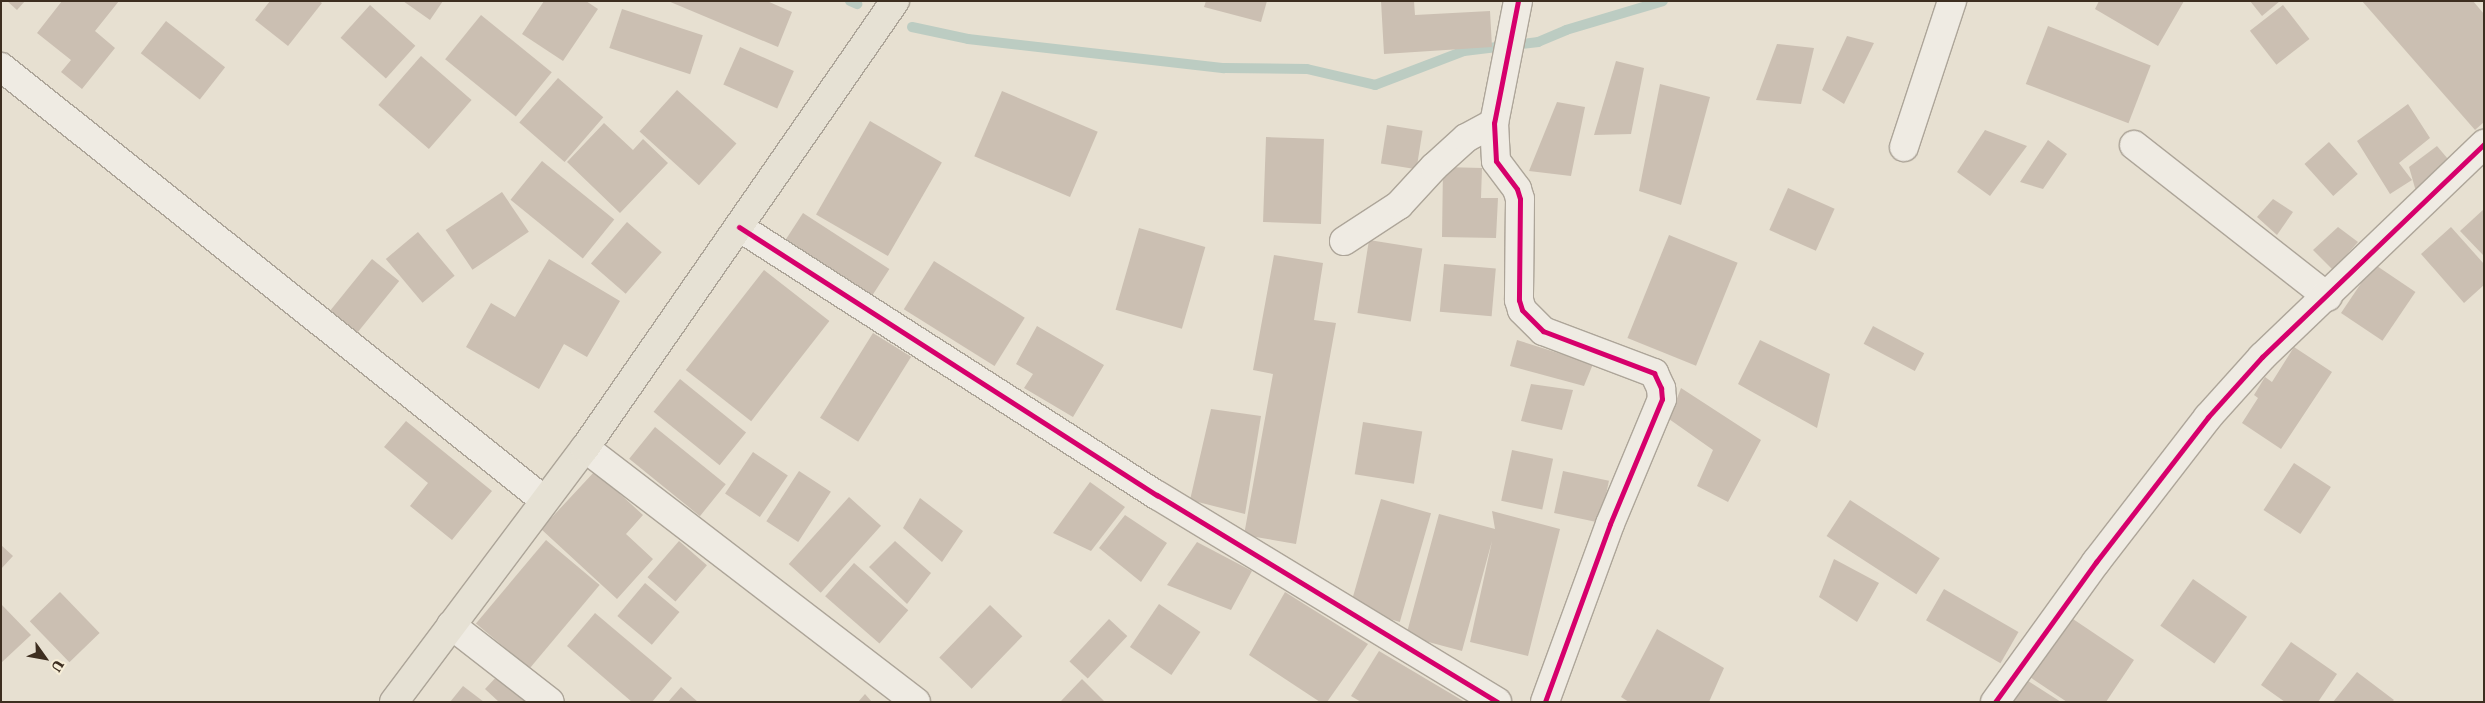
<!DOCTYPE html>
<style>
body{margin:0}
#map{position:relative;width:2485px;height:703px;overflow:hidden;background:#e7e0d1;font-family:"Roboto Serif",serif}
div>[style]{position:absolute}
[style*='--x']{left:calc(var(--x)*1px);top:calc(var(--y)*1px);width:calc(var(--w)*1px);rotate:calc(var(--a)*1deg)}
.stream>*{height:10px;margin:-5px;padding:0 5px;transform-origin:5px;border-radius:5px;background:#bcccc2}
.building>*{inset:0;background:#cbbfb2;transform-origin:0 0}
.roads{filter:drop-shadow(1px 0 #ada599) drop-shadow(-1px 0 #ada599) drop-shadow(0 1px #ada599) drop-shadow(0 -1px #ada599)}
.minor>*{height:28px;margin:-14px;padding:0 14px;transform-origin:14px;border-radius:14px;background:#efebe3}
.major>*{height:28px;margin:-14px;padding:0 14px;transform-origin:14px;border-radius:14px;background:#e6e1d4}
.cycleway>*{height:5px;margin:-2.5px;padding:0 2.5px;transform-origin:2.5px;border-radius:2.5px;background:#d6006c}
span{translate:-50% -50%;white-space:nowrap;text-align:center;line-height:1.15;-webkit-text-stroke:4px #f7eed8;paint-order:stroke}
.frame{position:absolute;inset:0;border:2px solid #3d2e20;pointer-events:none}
.north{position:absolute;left:20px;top:633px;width:50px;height:50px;-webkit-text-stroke:4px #f7eed8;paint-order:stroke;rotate:122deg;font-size:14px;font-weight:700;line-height:20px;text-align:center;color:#3d2e20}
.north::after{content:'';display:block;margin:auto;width:18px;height:22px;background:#3d2e20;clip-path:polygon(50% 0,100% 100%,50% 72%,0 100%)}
</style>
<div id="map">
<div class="stream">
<i style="--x:850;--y:1;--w:8;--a:23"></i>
<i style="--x:912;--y:27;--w:57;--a:12.1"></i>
<i style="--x:968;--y:39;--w:258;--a:6.5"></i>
<i style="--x:1224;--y:68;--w:83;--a:0.7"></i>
<i style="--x:1307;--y:69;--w:70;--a:13.2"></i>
<i style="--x:1375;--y:85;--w:95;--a:-20.9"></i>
<i style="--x:1464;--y:51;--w:75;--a:-6.9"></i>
<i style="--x:1538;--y:42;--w:30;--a:-23"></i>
<i style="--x:1566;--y:30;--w:101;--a:-16.6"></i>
</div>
<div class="building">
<i style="clip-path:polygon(7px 1px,25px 1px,17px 10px)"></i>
<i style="clip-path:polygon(62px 1px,119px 1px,95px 31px,115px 48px,82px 89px,61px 72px,71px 60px,37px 33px)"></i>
<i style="clip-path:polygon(270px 1px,319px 1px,322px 3px,288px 46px,255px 20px)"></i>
<i style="clip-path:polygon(403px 1px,443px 1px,430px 20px)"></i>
<i style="clip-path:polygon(544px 1px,586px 1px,598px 9px,563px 61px,522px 34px)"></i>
<i style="clip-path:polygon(668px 1px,767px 1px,792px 12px,778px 47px)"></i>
<i style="clip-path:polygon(1206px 1px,1267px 1px,1261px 22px,1204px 7px)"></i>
<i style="clip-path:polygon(1381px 1px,1414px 1px,1415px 15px,1490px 11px,1492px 47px,1384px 54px)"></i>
<i style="clip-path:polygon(2099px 1px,2184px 1px,2158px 46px,2095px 9px)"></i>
<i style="clip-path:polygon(2250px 1px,2280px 1px,2262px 16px)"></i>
<i style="clip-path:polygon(2362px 1px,2473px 1px,2484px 14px,2484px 122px,2475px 130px)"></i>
<i style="left:370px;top:5px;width:61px;height:44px;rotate:42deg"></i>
<i style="left:2283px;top:5px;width:43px;height:42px;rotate:52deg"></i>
<i style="left:622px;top:9px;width:85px;height:41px;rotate:18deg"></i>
<i style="left:481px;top:15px;width:91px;height:57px;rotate:39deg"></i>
<i style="left:166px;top:21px;width:75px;height:41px;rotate:38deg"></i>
<i style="left:2048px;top:26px;width:110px;height:62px;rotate:21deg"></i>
<i style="clip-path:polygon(1847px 36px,1874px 43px,1844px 104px,1822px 90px)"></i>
<i style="clip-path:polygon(1777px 44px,1814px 48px,1801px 104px,1756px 100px)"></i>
<i style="left:740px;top:47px;width:59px;height:41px;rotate:24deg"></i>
<i style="left:421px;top:56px;width:67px;height:65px;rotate:41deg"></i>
<i style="clip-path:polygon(1616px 61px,1644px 68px,1631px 134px,1594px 135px)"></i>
<i style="left:558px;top:78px;width:60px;height:59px;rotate:41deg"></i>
<i style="clip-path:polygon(1660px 84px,1710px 97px,1681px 205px,1639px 191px)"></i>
<i style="left:677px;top:90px;width:80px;height:56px;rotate:42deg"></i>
<i style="left:1002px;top:91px;width:104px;height:71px;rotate:23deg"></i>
<i style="clip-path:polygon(1557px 102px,1585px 107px,1571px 176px,1529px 171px)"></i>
<i style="clip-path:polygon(2408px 104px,2430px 138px,2399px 163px,2412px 180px,2390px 194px,2357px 141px)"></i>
<i style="left:870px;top:121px;width:83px;height:108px;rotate:30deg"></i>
<i style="clip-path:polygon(604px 123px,633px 150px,643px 139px,668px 163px,620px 213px,567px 162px)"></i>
<i style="left:1387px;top:125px;width:36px;height:39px;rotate:9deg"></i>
<i style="clip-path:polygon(1985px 130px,2027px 146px,1990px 196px,1957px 172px)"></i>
<i style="left:1266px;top:137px;width:58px;height:85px;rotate:2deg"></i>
<i style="clip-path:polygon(2048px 140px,2067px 154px,2043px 189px,2020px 182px)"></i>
<i style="left:2329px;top:142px;width:43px;height:33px;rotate:48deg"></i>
<i style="clip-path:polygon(2437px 146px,2453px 165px,2417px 195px,2409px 167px)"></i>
<i style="left:542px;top:161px;width:93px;height:50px;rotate:39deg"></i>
<i style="clip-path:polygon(1443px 167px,1482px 168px,1481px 198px,1498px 198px,1496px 238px,1442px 237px)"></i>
<i style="left:1788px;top:188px;width:51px;height:46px;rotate:24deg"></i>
<i style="left:502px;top:192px;width:48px;height:68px;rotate:56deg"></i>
<i style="clip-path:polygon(2273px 199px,2293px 212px,2277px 235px,2257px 217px)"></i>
<i style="clip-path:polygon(2484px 209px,2484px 256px,2460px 231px)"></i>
<i style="left:803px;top:213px;width:103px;height:40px;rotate:33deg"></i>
<i style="left:627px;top:222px;width:46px;height:55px;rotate:41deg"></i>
<i style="clip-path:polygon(2338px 227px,2358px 242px,2333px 270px,2313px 250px)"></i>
<i style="clip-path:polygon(2451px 227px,2484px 264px,2484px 285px,2464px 303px,2421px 254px)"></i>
<i style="left:1139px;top:228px;width:69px;height:85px;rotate:16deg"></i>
<i style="left:418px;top:232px;width:57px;height:42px;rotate:50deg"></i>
<i style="left:1669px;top:235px;width:74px;height:111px;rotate:22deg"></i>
<i style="left:1369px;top:240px;width:54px;height:74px;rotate:9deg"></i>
<i style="clip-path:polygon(1274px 255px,1323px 263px,1314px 320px,1336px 323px,1296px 544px,1244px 535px,1273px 374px,1253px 370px)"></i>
<i style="left:372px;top:259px;width:35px;height:73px;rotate:39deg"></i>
<i style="clip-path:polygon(549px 259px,620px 301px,587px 357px,564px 344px,539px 389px,466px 347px,491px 303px,515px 317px)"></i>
<i style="left:934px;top:261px;width:107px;height:57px;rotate:32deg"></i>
<i style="left:1444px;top:264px;width:52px;height:48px;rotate:5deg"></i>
<i style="left:2374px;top:264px;width:50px;height:59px;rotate:34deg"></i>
<i style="left:764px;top:270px;width:83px;height:127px;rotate:38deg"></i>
<i style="clip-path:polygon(1037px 326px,1104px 365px,1073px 417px,1024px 388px,1033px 374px,1016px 364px)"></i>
<i style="left:1873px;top:326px;width:58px;height:20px;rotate:28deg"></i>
<i style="left:873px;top:333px;width:45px;height:100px;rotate:32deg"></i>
<i style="clip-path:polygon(1517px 340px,1593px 364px,1584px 386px,1510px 366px)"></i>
<i style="clip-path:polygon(1760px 340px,1830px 374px,1817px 428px,1738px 384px)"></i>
<i style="clip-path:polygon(2294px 347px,2332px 372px,2281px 449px,2242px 423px,2258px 398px,2254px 395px,2265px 377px,2272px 382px)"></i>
<i style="left:680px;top:379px;width:85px;height:42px;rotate:39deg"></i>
<i style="clip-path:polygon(1531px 384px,1573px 390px,1562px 430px,1521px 421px)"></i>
<i style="clip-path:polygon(1681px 388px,1761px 440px,1728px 502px,1697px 486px,1713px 450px,1669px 419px)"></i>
<i style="clip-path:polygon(1211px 409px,1261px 416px,1245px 514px,1190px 500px)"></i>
<i style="clip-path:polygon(406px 421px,492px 491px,452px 540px,410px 506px,428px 483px,384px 447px)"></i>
<i style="left:1363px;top:422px;width:60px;height:53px;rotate:9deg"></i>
<i style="left:655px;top:427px;width:91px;height:41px;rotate:39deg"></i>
<i style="left:1512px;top:450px;width:42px;height:52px;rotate:12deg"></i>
<i style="left:753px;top:452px;width:42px;height:50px;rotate:34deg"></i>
<i style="left:2294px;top:463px;width:44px;height:56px;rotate:33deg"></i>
<i style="clip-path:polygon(595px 471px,643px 515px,626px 534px,653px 559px,617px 599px,541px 529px)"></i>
<i style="left:799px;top:471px;width:38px;height:60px;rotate:33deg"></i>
<i style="left:1563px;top:471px;width:47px;height:43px;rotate:12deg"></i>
<i style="clip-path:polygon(1090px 482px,1125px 507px,1091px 551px,1053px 533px)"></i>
<i style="left:849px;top:497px;width:43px;height:90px;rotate:42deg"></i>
<i style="clip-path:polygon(920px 498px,963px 531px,942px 562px,903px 528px)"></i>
<i style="left:1381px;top:499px;width:52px;height:113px;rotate:16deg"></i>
<i style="left:1850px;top:500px;width:107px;height:43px;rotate:33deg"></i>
<i style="clip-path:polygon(1492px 511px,1560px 529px,1528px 656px,1470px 642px,1492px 541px,1462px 651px,1406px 636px,1439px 514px,1495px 529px)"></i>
<i style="clip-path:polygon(1125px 515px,1167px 543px,1141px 582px,1099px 548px)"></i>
<i style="left:546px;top:540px;width:70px;height:109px;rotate:40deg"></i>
<i style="left:679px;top:541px;width:37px;height:48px;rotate:41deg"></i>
<i style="clip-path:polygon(895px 541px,931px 573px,907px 604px,869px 567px)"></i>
<i style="clip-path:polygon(1197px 542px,1252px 571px,1231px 610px,1167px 585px)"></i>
<i style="clip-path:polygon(1px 545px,13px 556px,1px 569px)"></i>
<i style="clip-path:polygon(1834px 559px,1879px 583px,1857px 622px,1819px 597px)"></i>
<i style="left:854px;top:563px;width:72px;height:44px;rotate:41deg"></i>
<i style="left:2193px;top:579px;width:66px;height:57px;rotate:35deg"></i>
<i style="left:645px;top:583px;width:45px;height:43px;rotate:40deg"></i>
<i style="left:1944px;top:589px;width:86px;height:36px;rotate:30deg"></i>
<i style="left:60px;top:592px;width:57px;height:42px;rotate:46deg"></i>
<i style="clip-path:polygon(1285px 592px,1368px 644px,1327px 702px,1320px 702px,1249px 655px)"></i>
<i style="clip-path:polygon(1px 604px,31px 635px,1px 663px)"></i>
<i style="left:1159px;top:604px;width:50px;height:52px;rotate:34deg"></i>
<i style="left:990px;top:605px;width:45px;height:73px;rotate:44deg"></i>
<i style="clip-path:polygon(595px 613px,672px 678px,652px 702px,632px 702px,567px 646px)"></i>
<i style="clip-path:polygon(2067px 615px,2134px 660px,2106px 702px,2067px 702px,2027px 675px)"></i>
<i style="left:1109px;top:619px;width:25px;height:58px;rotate:43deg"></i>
<i style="clip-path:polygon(1657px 629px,1724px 668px,1709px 702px,1629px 702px,1621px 697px)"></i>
<i style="clip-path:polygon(2291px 642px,2337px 674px,2318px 702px,2285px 702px,2261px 685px)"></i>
<i style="clip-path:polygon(1379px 651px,1465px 702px,1361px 702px,1351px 696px)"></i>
<i style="clip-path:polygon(2357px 672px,2394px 700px,2392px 702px,2333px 702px)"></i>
<i style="clip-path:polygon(500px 673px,531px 702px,499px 702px,485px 689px)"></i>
<i style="clip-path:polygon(1082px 679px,1105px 702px,1060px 702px)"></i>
<i style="clip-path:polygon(2025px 679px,2061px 702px,2010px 702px)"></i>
<i style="clip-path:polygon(463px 686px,484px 702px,450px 702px)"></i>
<i style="clip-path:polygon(681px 687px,698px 702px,668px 702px)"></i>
<i style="clip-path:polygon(865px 694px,872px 702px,858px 702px)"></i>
</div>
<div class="roads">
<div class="minor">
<i style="--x:1518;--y:1;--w:124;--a:101.1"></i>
<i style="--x:1494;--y:123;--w:38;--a:87"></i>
<i style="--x:1496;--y:161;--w:35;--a:53"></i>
<i style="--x:1517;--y:189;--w:10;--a:73"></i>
<i style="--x:1520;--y:199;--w:101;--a:90.6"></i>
<i style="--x:1519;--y:300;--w:10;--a:73"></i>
<i style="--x:1522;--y:310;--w:30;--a:45"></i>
<i style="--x:1543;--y:331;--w:119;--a:20.7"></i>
<i style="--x:1654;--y:373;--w:17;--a:65"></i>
<i style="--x:1661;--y:388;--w:11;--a:85"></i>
<i style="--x:1662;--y:399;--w:135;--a:112.6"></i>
<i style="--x:1610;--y:524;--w:189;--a:110.1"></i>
<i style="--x:1;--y:67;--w:695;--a:38.57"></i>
<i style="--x:2134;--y:145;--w:246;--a:38.1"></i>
<i style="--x:1904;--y:147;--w:154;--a:-71.8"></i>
<i style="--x:739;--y:227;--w:497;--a:32.7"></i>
<i style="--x:1157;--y:495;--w:398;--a:31.3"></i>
<i style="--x:1344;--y:241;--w:66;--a:-33.2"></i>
<i style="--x:1399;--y:205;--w:52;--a:-47.4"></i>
<i style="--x:1434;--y:167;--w:43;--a:-42.2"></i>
<i style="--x:1466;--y:138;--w:32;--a:-28"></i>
<i style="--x:585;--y:448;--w:417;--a:37.5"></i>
<i style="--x:451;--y:625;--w:125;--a:37.9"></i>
<i style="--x:1995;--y:702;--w:173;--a:-54.2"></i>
<i style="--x:2096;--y:562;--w:183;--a:-52.3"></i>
<i style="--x:2208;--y:417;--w:81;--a:-48"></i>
<i style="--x:2262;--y:357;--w:308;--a:-43.8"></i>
</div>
<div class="major">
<i style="--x:394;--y:702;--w:318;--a:-53.1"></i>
<i style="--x:585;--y:448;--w:544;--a:-55.26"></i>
</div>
</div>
<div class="cycleway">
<i style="--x:1518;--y:1;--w:124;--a:101.1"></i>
<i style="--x:1494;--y:123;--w:38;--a:87"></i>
<i style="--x:1496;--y:161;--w:35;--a:53"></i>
<i style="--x:1517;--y:189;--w:10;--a:73"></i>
<i style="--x:1520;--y:199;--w:101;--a:90.6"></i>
<i style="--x:1519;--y:300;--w:10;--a:73"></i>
<i style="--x:1522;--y:310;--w:30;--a:45"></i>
<i style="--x:1543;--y:331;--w:119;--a:20.7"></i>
<i style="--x:1654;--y:373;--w:17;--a:65"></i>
<i style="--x:1661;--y:388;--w:11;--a:85"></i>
<i style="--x:1662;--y:399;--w:135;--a:112.6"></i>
<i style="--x:1610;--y:524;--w:189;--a:110.1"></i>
<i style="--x:739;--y:227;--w:497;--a:32.7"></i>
<i style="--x:1157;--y:495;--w:398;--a:31.3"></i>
<i style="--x:1995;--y:702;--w:173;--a:-54.2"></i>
<i style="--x:2096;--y:562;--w:183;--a:-52.3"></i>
<i style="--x:2208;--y:417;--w:81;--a:-48"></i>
<i style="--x:2262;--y:357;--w:308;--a:-43.8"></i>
</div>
<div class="frame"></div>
<div class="north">U</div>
</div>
